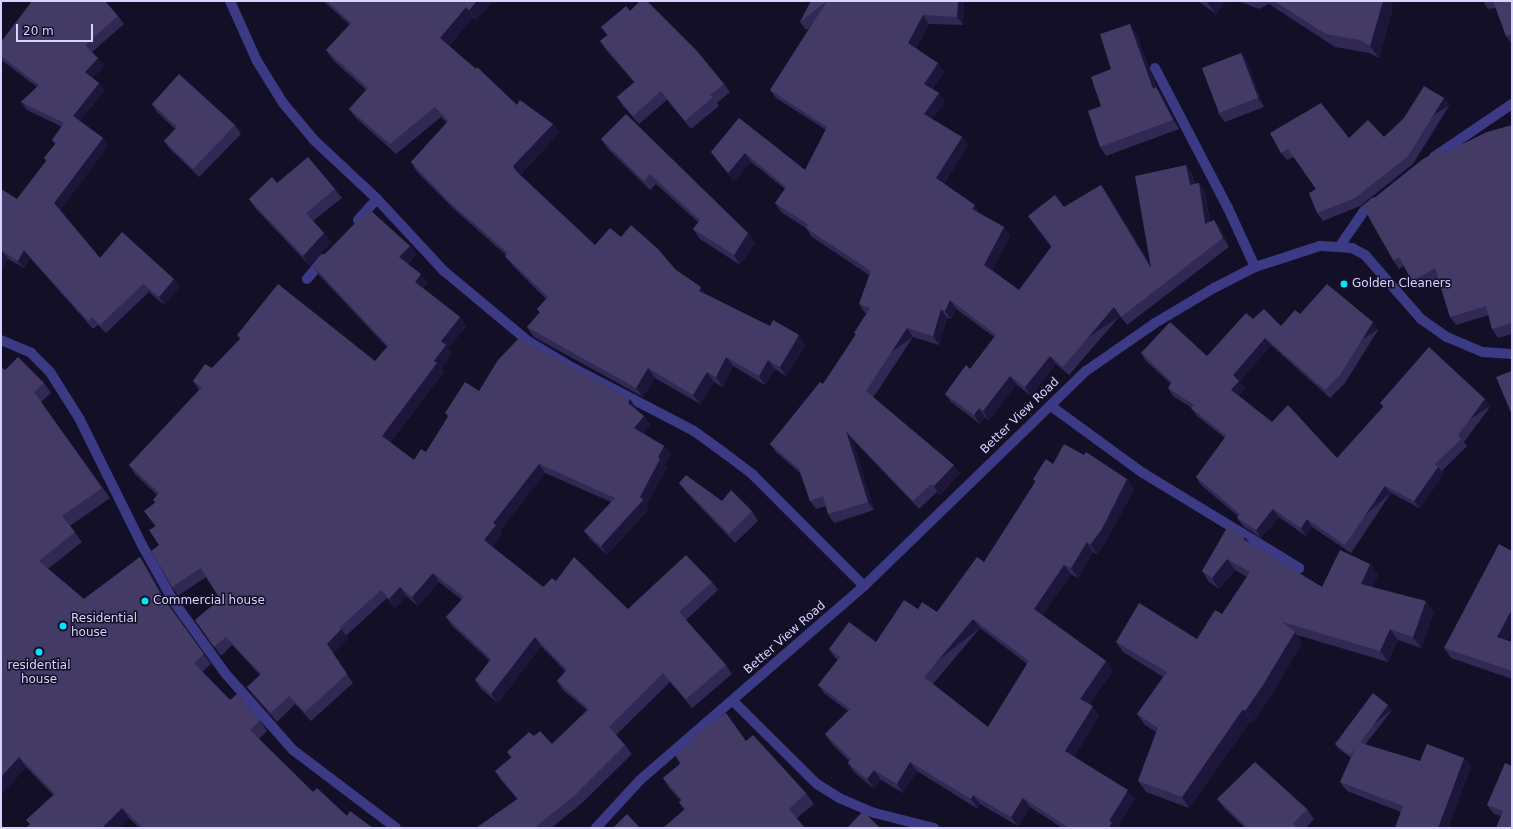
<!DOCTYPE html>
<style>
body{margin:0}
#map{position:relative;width:1513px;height:829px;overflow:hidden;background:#130f26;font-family:"DejaVu Sans",sans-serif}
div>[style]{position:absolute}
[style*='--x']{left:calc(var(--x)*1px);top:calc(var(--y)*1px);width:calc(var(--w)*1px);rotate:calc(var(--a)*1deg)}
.minor>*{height:10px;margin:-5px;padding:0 5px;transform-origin:5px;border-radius:5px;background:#3d3a85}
.wall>*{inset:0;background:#312854}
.shaded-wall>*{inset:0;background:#1d163a;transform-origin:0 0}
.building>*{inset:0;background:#433a66;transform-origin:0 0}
.dots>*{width:11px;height:11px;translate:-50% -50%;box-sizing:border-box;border:2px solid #130f26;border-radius:50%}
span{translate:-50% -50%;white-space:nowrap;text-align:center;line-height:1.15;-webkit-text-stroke:3px #130f26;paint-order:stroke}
.poi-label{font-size:12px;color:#d9d4ff}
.left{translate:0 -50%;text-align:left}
.street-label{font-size:12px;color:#d9d4ff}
.frame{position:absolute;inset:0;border:2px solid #d9d4ff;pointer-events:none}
.scale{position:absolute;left:16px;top:24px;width:77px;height:18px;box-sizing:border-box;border:2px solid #d9d4ff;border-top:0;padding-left:5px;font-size:12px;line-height:14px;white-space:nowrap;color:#d9d4ff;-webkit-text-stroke:3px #130f26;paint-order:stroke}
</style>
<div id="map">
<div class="minor">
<i style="--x:230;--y:1;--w:66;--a:65.8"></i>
<i style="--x:257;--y:61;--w:49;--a:58.2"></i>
<i style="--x:283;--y:103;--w:48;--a:50"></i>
<i style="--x:314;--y:140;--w:86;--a:43.1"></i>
<i style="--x:377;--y:199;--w:98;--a:47.1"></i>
<i style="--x:444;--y:271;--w:109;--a:39.8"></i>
<i style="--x:528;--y:341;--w:52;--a:31"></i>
<i style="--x:573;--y:368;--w:136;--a:27.5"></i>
<i style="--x:694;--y:431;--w:36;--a:36"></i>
<i style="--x:723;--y:452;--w:38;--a:37"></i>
<i style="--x:753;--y:475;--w:157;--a:45"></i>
<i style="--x:1155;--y:68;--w:158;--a:62.5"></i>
<i style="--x:1228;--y:208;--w:65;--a:65.4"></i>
<i style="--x:1434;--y:157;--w:94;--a:-34.2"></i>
<i style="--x:358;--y:220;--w:28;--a:-48"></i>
<i style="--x:1339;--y:247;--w:13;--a:4"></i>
<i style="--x:1352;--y:248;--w:15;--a:28"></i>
<i style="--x:1365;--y:255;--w:85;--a:48.8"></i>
<i style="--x:1421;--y:319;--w:32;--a:35"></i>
<i style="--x:1447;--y:337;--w:39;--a:23"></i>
<i style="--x:1483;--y:352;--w:29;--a:4"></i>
<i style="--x:307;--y:279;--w:26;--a:-50"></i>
<i style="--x:1;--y:340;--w:33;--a:23"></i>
<i style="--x:31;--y:353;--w:27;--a:45"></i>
<i style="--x:50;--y:372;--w:54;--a:57.8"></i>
<i style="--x:79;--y:418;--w:142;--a:63.6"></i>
<i style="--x:142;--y:545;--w:65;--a:60.7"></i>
<i style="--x:174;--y:602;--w:87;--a:54.3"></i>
<i style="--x:225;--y:673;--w:103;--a:48.6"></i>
<i style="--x:293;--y:750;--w:129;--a:37.1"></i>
<i style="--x:1051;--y:406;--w:114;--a:36.1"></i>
<i style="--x:1143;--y:473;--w:183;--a:31.3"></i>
<i style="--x:733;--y:701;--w:118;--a:44.7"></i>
<i style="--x:817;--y:784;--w:26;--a:32"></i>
<i style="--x:839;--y:798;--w:39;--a:23"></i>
<i style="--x:875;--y:813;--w:61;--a:14.3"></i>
<i style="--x:596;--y:828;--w:65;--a:-47.5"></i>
<i style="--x:640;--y:780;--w:296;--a:-40.9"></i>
<i style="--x:864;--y:586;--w:309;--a:-44.1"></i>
<i style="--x:1086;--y:371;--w:84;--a:-34.8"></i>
<i style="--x:1155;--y:323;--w:69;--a:-30.7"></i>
<i style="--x:1214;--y:288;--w:46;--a:-27.1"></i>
<i style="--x:1255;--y:267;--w:68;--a:-17.9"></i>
<i style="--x:1320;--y:246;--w:19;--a:3"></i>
<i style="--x:1339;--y:247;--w:44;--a:-55.2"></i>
<i style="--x:1364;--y:211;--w:14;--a:-39"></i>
</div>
<div class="wall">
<i style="clip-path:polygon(323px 1px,493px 1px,476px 20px,473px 17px,449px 46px,517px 105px,553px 124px,559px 133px,520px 175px,595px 245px,621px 237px,676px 270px,706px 294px,806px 345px,786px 376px,775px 369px,765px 385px,733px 366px,723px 387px,714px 382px,700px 404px,655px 378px,643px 397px,534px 337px,527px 327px,540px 313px,537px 309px,546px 299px,512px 265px,505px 256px,506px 255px,455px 210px,417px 172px,411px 162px,447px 123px,441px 117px,396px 154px,356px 118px,349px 109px,366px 90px,333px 60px,326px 50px,350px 25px)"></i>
<i style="clip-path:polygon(811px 1px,964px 1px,963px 25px,929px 24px,916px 48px,944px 72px,932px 89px,939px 93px,945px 102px,932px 119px,962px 137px,968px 145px,944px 184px,980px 214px,1004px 227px,1010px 236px,992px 270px,1019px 290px,1051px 247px,1028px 216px,1064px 207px,1101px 185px,1107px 194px,1151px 266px,1186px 165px,1192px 174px,1195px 184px,1199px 183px,1205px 192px,1210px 222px,1214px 220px,1220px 228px,1229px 247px,1127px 325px,1120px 316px,1069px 375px,1056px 364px,1031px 396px,1016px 384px,989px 420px,985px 417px,980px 424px,951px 402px,945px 394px,970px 369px,994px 337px,956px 309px,951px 319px,947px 318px,939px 345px,913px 337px,873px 398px,960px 473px,940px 495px,937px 492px,919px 509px,852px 439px,874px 510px,834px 523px,828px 514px,826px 506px,816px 509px,810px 501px,801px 474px,776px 452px,770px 444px,823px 384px,856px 335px,854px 333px,867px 313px,865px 313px,859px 304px,869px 275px,812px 237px,806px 228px,781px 212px,775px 203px,785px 189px,751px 162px,734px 181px,717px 160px,711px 152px,739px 118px,805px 170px,826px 130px,776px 98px,770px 90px,810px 27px,806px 30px,800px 22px)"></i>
<i style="clip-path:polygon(1198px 1px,1226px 1px,1216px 14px)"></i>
<i style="clip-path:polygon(1238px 1px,1389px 1px,1393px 7px,1379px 58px,1369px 53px,1335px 47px,1269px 4px,1259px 9px)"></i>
<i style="clip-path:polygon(1483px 1px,1512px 1px,1512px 44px,1506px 36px,1496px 8px,1488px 9px)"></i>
<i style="clip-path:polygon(118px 16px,124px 24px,92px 52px,104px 66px,92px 78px,99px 83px,104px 91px,80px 121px,103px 138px,108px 146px,60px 210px,100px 258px,174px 279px,180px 287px,164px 305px,149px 292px,106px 333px,98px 325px,93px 329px,30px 258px,24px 268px,8px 259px,1px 270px,1px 189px,17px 199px,46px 161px,44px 158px,55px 144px,52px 140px,62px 127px,27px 110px,21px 102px,37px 87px,1px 60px,1px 42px)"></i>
<i style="clip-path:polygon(601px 27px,724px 84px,730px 92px,717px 103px,719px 106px,691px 129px,667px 100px,639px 124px,623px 106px,617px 97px,634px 82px,606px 50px,600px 41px,607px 35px)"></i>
<i style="clip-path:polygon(1136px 33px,1156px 87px,1162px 96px,1179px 129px,1106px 156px,1100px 147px,1101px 106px,1111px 69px)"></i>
<i style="clip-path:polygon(1241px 53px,1247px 62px,1264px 107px,1225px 122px,1218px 113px)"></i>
<i style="clip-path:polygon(1444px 98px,1449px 106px,1413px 164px,1360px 206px,1323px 221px,1317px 213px,1316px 189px,1294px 157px,1287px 160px,1281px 153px,1270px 133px,1349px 138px,1384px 137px)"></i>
<i style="clip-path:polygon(152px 104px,235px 125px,241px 134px,199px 177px,170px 149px,164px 141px,175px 129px,157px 112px)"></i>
<i style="clip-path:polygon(1512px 125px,1512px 334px,1498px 338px,1492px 329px,1489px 315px,1456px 325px,1450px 317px,1438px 279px,1418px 289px,1412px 281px,1404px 266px,1399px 269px,1393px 260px,1444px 148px,1447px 152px)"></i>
<i style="clip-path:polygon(601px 139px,748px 233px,755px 243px,740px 265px,700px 239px,693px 229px,698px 222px,656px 184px,650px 190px,608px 149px)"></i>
<i style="clip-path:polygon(277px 183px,335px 189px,342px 198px,313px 221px,324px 233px,331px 242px,310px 266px,255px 208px,249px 199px)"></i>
<i style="clip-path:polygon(410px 246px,416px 254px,408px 264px,428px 283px,423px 288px,460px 317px,466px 326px,448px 348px,452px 354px,441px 369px,444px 372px,390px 442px,414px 460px,426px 452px,448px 417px,445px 413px,479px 391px,630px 399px,636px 408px,635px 409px,644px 416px,650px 425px,643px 433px,664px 446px,671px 455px,664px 465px,667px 468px,646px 505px,649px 509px,607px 555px,591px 540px,584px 531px,611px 502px,545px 473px,500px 531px,502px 534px,492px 547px,543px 587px,556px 581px,628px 609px,712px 582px,718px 590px,686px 620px,726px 665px,732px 674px,692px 708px,670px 682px,616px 735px,625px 745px,632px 754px,581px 804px,551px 828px,476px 828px,517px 799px,501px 780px,495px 771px,511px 758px,507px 752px,534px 736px,552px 744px,587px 710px,563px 690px,557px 681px,565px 671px,541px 646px,498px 703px,481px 689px,475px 680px,490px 661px,452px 626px,446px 617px,462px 600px,439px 582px,418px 606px,406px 596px,395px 608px,387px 598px,346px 636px,348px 638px,333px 653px,353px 683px,311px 721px,295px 704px,277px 722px,254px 696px,247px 687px,260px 675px,232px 645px,221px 656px,195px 620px,220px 599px,206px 577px,178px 596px,172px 587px,159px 545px,155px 526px,144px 511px,155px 503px,153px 500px,157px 495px,135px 474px,129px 465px,199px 390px,193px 381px,212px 368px,240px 339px,237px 335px,375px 361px,387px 347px,319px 275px,313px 266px)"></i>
<i style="clip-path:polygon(1300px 314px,1378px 330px,1345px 383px,1330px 398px,1271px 345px,1240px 381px,1245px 388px,1238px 395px,1272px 422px,1337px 458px,1383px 407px,1380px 403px,1485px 399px,1490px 407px,1464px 442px,1467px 446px,1442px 471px,1444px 474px,1419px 508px,1391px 493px,1351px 553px,1312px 527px,1306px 536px,1279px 517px,1261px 538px,1243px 526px,1237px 518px,1238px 516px,1201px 485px,1196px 477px,1225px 438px,1197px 416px,1191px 408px,1192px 408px,1173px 396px,1168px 388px,1171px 384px,1146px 361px,1141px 353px,1207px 356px,1253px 319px,1281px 326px)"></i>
<i style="clip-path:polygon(1px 367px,5px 370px,44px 383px,51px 393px,41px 402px,110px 498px,70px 526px,82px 542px,48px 569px,84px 599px,140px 557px,147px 567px,168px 605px,211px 664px,202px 672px,230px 700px,260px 720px,267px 731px,259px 739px,313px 792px,347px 816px,373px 828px,139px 828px,129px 818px,30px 824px,26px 820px,53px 795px,26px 767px,1px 795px)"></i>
<i style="clip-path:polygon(evenodd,1053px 464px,1127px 479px,1134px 489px,1108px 538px,1097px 554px,1093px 552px,1078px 578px,1071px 574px,1042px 616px,1106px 661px,1113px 671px,1089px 704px,1099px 716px,1074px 757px,1135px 799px,1117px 828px,1062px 828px,1030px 807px,1018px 826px,980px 804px,978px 809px,917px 771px,903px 793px,881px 780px,873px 788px,854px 772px,848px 763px,849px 761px,832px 744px,825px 734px,848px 711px,825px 694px,818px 685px,838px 660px,835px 658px,829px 649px,876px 642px,918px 609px,937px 612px,984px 562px,1035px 482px,1033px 479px,1053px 464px,980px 628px,1027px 664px,988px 727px,933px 684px,980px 628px)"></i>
<i style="clip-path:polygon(679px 483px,722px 501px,752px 511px,758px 521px,735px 543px,686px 492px)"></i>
<i style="clip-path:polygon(1251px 544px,1322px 587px,1370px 564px,1378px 575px,1372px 587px,1434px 612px,1421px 648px,1398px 640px,1388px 662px,1297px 635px,1302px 643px,1269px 699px,1253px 722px,1251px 720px,1189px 808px,1146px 792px,1138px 781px,1156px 732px,1145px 725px,1137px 714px,1163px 677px,1123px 652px,1116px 642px,1197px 639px,1222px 614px,1247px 577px,1235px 570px,1219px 589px,1209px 582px,1202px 571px)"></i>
<i style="clip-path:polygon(1512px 551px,1512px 632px,1507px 641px,1512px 642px,1512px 679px,1451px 658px,1444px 648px)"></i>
<i style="clip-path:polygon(1392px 710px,1365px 745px,1420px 761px,1464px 758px,1471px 767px,1448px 828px,1395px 828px,1401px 812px,1347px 791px,1340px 782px,1351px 758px,1338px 748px,1335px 744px)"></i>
<i style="clip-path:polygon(746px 741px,806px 793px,814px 804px,797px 818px,684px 810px,679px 802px,681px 801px,670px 789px,663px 778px,680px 764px,675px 755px)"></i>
<i style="clip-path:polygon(1512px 766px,1512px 828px,1501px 816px,1494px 814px,1487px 805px)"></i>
<i style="clip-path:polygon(1217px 799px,1307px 809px,1314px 819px,1306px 828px,1245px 828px,1225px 809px)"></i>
</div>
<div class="shaded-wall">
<i style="clip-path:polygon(477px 1px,493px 1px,476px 20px,469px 10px)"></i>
<i style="clip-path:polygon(958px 1px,964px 1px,963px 25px,957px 17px)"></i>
<i style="clip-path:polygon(1208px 1px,1226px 1px,1216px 14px,1207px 2px)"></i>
<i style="clip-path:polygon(1383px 1px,1389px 1px,1393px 7px,1379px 58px,1370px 46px)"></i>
<i style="clip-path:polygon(466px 7px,473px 17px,447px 48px,440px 38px)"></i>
<i style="clip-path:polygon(923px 15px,929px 24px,914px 51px,908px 43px)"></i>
<i style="clip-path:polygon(1130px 24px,1136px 33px,1159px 97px,1153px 89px)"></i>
<i style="clip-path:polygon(1241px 53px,1247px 62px,1264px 107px,1258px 98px)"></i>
<i style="clip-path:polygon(98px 58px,104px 66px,90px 80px,85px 72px)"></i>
<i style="clip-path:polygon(938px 63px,944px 72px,930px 92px,924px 84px)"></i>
<i style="clip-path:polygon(99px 83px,104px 91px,78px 124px,73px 116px)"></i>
<i style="clip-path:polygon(1156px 87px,1162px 96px,1179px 129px,1173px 120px)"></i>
<i style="clip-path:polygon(939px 93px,945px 102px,930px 123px,924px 114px)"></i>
<i style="left:1444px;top:98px;width:9px;height:68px;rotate:58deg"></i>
<i style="clip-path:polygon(553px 124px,559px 133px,520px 176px,516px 171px,513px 166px)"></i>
<i style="clip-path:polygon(962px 137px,968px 145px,942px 187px,936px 178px)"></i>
<i style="clip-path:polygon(103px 138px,108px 146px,60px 211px,54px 203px)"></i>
<i style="clip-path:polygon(745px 153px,751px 162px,734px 181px,728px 173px)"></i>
<i style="clip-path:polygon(1186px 165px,1192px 174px,1196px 193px,1190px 185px)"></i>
<i style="clip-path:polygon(1199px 183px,1205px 192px,1211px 233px,1205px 224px)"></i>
<i style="clip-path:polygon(1101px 185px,1107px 194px,1157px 276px,1151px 268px)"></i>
<i style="clip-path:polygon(975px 205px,980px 214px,972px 209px)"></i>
<i style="clip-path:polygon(1214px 220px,1220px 228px,1229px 247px,1223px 238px)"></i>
<i style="clip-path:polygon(1004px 227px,1010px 236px,990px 274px,984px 265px)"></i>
<i style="clip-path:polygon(324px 233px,331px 242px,310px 266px,303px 256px)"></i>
<i style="clip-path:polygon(748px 233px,755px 243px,740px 265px,734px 255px)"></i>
<i style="clip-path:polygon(410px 246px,416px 254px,405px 266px,399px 257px)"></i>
<i style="clip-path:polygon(24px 250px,30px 258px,24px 268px,18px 261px)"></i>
<i style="clip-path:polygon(2px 251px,8px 259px,1px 270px,1px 253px)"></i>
<i style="clip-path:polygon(421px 274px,428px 283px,421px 291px,415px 282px)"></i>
<i style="clip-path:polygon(174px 279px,180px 287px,164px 305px,159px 297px)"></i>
<i style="clip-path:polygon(701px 287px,708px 297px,699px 291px)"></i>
<i style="clip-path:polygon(950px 300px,956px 309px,951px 319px,945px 311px)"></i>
<i style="left:1114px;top:307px;width:11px;height:79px;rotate:56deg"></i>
<i style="clip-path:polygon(941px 309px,947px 318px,939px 345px,933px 336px)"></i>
<i style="clip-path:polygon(460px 317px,466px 326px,448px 348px,452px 354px,441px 369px,444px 372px,388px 444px,382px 436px,434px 361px,441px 341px)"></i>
<i style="left:1373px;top:322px;width:9px;height:62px;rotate:58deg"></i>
<i style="left:907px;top:328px;width:11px;height:75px;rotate:56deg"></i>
<i style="clip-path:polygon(799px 335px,806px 345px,786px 376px,780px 367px)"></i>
<i style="clip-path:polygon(1265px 338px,1271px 345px,1240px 381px,1245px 388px,1236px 397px,1231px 390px,1233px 375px)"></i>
<i style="clip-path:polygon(1050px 356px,1056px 364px,1031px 396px,1025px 387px)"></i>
<i style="clip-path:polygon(726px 357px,733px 366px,723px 387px,716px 377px)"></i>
<i style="clip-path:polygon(768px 360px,775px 369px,765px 385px,759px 376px)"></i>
<i style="clip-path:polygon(648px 368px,655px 378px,643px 397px,636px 388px)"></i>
<i style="clip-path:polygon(707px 372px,714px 382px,700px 404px,693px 395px)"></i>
<i style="clip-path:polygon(1010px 376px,1016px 384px,989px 420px,983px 411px)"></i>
<i style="clip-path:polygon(630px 399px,636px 408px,634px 412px,628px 403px)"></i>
<i style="left:1485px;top:399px;width:9px;height:45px;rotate:58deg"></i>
<i style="clip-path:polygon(979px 408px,985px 417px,980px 424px,974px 415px)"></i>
<i style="clip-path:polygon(644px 416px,650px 425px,640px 436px,634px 428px)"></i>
<i style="clip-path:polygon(846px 431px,852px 439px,874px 510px,868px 502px)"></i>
<i style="clip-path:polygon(664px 446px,671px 455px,664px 465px,667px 468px,646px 505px,649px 509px,607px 555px,601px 546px,640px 497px,658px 457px)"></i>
<i style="clip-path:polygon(539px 464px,545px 473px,500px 531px,502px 534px,491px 549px,484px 540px,493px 523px)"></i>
<i style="clip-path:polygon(954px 465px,960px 473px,940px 495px,934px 486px)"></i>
<i style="clip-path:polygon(1438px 467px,1444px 474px,1419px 508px,1414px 501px)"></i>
<i style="clip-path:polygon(1127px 479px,1134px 489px,1108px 538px,1097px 554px,1090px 545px)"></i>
<i style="left:1385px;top:486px;width:9px;height:71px;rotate:49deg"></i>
<i style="clip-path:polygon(1273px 509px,1279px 517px,1261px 538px,1256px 530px)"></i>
<i style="clip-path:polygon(1307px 519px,1312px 527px,1306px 536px,1301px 528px)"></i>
<i style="clip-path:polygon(1245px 537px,1253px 548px,1243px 539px)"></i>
<i style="clip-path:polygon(1087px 542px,1093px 552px,1078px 578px,1071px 568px)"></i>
<i style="clip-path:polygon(140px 557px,147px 567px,169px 606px,162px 596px)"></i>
<i style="clip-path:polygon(1227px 559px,1235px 570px,1219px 589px,1212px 578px)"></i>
<i style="clip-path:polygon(1370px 564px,1378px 575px,1368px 595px,1361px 584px)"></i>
<i style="clip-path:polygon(1064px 565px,1071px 574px,1040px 619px,1034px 609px)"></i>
<i style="clip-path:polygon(433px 573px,439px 582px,418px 606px,412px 597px)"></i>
<i style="clip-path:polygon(400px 587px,406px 596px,395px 608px,389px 599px)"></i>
<i style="clip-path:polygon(1426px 601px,1434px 612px,1421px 648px,1413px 637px)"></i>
<i style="clip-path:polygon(1512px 609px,1512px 632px,1504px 647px,1497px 637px)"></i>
<i style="left:973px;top:619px;width:11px;height:76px;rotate:52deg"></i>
<i style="clip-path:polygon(341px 629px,348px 638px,333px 653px,353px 683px,327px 644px)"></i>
<i style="clip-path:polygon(1390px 629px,1398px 640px,1388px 662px,1380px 651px)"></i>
<i style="clip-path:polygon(1295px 632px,1302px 643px,1269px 699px,1253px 722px,1245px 711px)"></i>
<i style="clip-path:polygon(535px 637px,541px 646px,498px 703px,491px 694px)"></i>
<i style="clip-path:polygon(1106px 661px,1113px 671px,1086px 708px,1080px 699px)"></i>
<i style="left:1388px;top:705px;width:6px;height:63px;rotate:51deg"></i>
<i style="clip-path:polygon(1093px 706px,1099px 716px,1072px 761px,1065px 751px)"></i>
<i style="clip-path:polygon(1243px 709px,1251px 720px,1189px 808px,1182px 797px)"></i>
<i style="clip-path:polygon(19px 757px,26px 767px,1px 795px,1px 777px)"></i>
<i style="clip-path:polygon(1464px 758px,1471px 767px,1448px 828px,1438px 828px)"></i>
<i style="clip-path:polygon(910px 762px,917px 771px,903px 793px,897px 784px)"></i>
<i style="clip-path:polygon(874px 770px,881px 780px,873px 788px,867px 779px)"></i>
<i style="clip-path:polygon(1128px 790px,1135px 799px,1117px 828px,1109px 828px,1109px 821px)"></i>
<i style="clip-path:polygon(973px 795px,980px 804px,978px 809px,971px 799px)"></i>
<i style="clip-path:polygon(1023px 798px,1030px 807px,1018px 826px,1011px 817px)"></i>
<i style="clip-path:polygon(122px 808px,129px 818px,119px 828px,102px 828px)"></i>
</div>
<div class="building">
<i style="clip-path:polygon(32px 1px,105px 1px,118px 16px,85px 45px,98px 58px,85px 72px,99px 83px,73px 116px,103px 138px,54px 203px,100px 258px,122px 232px,174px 279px,159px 297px,143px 284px,100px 325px,92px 317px,88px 321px,24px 250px,18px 261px,2px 251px,1px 253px,1px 189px,17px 199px,47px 160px,44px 158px,56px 143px,52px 140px,64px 123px,21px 102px,39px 85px,1px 56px,1px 42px)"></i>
<i style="clip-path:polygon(327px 1px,477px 1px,469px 10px,466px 7px,440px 38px,476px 69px,477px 67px,517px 105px,520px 100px,553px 124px,513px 166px,516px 171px,595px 245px,610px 228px,621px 237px,631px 225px,658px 249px,676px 270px,701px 287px,699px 291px,770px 326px,773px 320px,799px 335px,780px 367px,768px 360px,759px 376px,726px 357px,716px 377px,707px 372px,693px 395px,648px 368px,636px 388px,527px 327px,540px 312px,537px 309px,548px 297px,505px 256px,508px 253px,448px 201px,411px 162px,448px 121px,435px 107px,390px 144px,349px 109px,368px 88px,326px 50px,351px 23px)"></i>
<i style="clip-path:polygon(640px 1px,647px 1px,697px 51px,724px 84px,710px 95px,713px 97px,685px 121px,661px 91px,633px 116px,617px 97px,635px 82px,600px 41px,608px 35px,601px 27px,626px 6px,630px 11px)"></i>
<i style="clip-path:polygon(811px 1px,827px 1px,800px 22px)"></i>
<i style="clip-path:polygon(827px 1px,958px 1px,957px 17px,923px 15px,908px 43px,938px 63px,924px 84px,939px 93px,924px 114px,962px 137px,936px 178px,975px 205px,972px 209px,1004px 227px,984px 265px,1019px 290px,1052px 246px,1028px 216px,1055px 195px,1064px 207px,1101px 185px,1151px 268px,1135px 176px,1186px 165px,1190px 185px,1199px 183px,1205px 224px,1214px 220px,1223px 238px,1121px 317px,1114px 307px,1063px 367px,1050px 356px,1025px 387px,1010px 376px,983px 411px,979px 408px,974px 415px,945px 394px,966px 365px,970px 369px,996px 335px,950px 300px,945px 311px,941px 309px,933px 336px,907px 328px,866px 391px,954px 465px,934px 486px,931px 484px,913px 501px,846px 431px,868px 502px,828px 514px,823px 496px,810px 501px,799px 469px,770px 444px,820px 382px,823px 384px,856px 334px,854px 333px,870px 308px,859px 304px,871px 271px,806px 228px,809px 225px,775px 203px,786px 187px,745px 153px,728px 173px,711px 152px,739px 118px,805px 170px,827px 127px,770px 90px)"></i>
<i style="clip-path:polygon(1274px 1px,1383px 1px,1370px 46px,1360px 40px,1326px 34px)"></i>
<i style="clip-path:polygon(1493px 1px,1512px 1px,1512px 34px,1506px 36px)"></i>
<i style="clip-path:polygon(1130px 24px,1153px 89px,1156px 87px,1173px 120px,1100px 147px,1088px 111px,1101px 106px,1091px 77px,1111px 69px,1100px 34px)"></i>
<i style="left:1241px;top:53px;width:48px;height:42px;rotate:69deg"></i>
<i style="clip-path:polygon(179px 74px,235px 125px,193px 169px,164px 141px,177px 127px,152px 104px)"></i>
<i style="clip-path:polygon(1424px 86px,1444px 98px,1408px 156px,1355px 198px,1317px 213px,1309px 193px,1316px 189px,1288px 149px,1281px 153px,1270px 133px,1321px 103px,1349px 138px,1368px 120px,1384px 137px,1404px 118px)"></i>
<i style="clip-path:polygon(626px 114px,748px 233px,734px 255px,693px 229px,700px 220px,650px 174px,644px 181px,601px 139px)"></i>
<i style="clip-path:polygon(1512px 125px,1512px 323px,1492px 329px,1486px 306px,1450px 317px,1435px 268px,1412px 281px,1399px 257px,1393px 260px,1363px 207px,1423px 159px,1444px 148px,1446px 152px,1487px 132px)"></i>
<i style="clip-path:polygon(308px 157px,335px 189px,306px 213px,324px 233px,303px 256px,249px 199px,272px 177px,277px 183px)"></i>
<i style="clip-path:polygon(369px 209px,410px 246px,399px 257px,421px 274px,415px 282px,460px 317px,441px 341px,446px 345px,434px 361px,437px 363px,382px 436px,414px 460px,421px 449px,426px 452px,449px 415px,445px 413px,465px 382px,479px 391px,498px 360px,519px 338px,630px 399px,628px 403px,644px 416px,634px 428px,664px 446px,658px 457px,660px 459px,640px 497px,643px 500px,601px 546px,584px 531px,615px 498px,539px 464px,493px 523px,496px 525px,484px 540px,543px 587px,552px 578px,556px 581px,574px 557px,628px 609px,686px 555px,712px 582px,679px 612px,726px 665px,686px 699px,663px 673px,609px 727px,625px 745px,575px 795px,534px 828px,476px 828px,518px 799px,495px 771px,512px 757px,507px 752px,529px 732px,534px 736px,540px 731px,552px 744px,589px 709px,557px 681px,567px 670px,535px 637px,491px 694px,475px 680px,491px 659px,446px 617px,464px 597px,433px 573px,412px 597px,400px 587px,389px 599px,381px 590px,340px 627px,341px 629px,327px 644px,347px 674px,305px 712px,289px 696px,271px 713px,247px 687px,261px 674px,226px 637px,214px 647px,195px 620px,220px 599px,201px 568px,172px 587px,151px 551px,159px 545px,149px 530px,156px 526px,144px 511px,156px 502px,153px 500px,159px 493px,129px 465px,202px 387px,193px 381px,205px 364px,212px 368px,241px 338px,237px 335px,278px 284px,375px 361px,388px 346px,313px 266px)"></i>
<i style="clip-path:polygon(1327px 284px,1373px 322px,1340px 375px,1325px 390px,1265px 338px,1233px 375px,1239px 381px,1231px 390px,1272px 422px,1288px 405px,1337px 458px,1384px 406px,1380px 403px,1429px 347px,1485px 399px,1458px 435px,1461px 439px,1435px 464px,1438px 467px,1414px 501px,1385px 486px,1345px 545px,1307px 519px,1301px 528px,1273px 509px,1256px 530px,1237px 518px,1240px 514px,1196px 477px,1226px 436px,1191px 408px,1194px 405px,1168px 388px,1172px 382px,1141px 353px,1170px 322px,1207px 356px,1246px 313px,1253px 319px,1264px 309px,1281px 326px,1295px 310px,1300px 314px)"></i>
<i style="clip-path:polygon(18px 357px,44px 383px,34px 392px,102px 488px,62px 516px,75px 532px,39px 561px,84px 599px,140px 557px,162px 596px,204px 654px,194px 663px,230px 700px,237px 694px,260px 720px,250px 730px,313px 792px,317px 788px,347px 816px,350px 811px,373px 828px,143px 828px,122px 808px,102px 828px,26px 828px,30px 824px,26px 820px,55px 794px,19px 757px,1px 777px,1px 367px,5px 370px)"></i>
<i style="clip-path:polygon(1512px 371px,1512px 415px,1496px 377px)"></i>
<i style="clip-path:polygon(evenodd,1064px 444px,1084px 455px,1086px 452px,1127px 479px,1102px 529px,1090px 545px,1087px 542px,1071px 568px,1064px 565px,1034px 609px,1106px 661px,1080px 699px,1093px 706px,1065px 751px,1128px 790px,1109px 821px,1112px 822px,1109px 828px,1069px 828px,1023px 798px,1011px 817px,973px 795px,971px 799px,910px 762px,897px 784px,874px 770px,867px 779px,848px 763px,851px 759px,825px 734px,850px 709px,818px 685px,840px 657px,829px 649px,849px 622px,876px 642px,904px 600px,918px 609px,922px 602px,937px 612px,977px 557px,984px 562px,1036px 481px,1033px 479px,1046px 459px,1053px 464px,1064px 444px,973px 619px,1029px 661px,988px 727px,924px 677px,973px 619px)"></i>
<i style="clip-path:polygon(686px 475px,722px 501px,731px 490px,752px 511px,729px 534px,679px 483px)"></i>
<i style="clip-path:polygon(1228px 526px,1245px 537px,1243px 539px,1322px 587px,1340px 550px,1370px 564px,1361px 584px,1426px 601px,1413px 637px,1390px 629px,1380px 651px,1282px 622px,1295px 632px,1261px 688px,1245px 711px,1243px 709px,1182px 797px,1138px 781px,1158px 728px,1137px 714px,1167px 672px,1116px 642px,1139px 603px,1197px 639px,1215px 610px,1222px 614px,1250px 572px,1227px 559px,1212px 578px,1202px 571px)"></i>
<i style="clip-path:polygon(1499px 544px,1512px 551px,1512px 609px,1497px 637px,1512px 642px,1512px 671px,1444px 648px)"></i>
<i style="clip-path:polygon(1373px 693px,1388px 705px,1360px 743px,1358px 742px,1354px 750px,1350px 755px,1335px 744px)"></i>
<i style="clip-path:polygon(726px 713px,746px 741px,753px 735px,806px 793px,789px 809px,805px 828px,663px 828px,685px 809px,679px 802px,682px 800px,663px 778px,681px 763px,675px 755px,695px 739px,693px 736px)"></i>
<i style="clip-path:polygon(1358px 742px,1420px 761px,1427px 744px,1464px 758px,1438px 828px,1395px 828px,1403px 806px,1340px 782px)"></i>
<i style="clip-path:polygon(1255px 762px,1307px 809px,1293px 824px,1298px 828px,1248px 828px,1217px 799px)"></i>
<i style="clip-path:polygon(1505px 763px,1512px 766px,1512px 828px,1496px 828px,1503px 811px,1487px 805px)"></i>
<i style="clip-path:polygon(863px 811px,880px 828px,847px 828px)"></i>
<i style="clip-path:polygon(627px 814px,640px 828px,613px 828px)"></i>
</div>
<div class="dots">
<i style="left:1344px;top:284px;background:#00e5ff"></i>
<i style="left:145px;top:601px;background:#00e5ff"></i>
<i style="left:63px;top:626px;background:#00e5ff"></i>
<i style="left:39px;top:652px;background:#00e5ff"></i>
</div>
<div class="poi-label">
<span class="left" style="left:1352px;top:284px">Golden Cleaners</span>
<span class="left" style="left:153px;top:601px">Commercial house</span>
<span class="left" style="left:71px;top:626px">Residential<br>house</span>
<span style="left:39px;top:673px">residential<br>house</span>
</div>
<div class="street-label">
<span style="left:1020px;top:416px;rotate:-44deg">Better View Road</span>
<span style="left:785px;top:638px;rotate:-41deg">Better View Road</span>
</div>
<div class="frame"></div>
<div class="scale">20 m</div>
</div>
